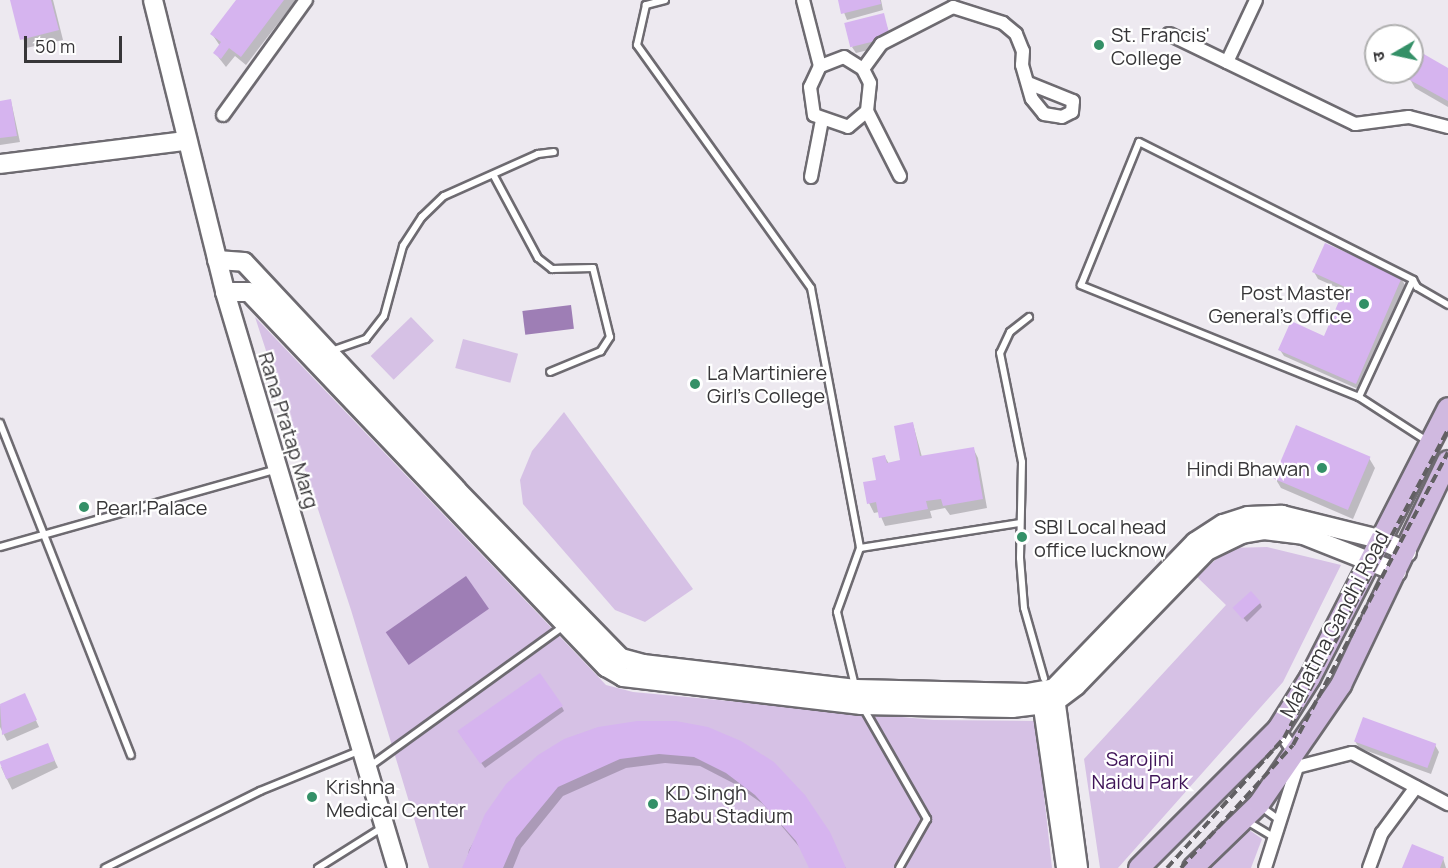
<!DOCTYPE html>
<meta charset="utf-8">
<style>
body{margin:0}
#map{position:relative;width:1448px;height:868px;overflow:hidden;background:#ede9f0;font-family:Manrope,"Noto Sans Devanagari",sans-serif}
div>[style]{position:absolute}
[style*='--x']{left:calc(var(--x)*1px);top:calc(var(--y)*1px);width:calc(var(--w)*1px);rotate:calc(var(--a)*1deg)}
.green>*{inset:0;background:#d6c1e5;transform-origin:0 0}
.water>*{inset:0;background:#9e7eb5;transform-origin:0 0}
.shadow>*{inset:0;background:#0003;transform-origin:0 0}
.building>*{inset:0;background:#d6b4ef;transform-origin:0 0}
.roads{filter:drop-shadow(2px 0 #6e6b71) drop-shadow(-2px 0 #6e6b71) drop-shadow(0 2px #6e6b71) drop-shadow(0 -2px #6e6b71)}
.lane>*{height:6px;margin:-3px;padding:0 3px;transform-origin:3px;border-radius:3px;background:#fff}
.street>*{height:12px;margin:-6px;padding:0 6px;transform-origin:6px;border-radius:6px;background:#fff}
.secondary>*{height:18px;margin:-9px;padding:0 9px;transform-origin:9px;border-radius:9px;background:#fff}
.primary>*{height:20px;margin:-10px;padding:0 10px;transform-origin:10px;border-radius:10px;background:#d0b9e0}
.rail>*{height:4px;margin-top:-2px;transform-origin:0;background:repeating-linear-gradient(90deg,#626063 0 9px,transparent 0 13.5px)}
.dots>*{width:16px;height:16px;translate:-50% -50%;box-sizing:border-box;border:3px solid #fff;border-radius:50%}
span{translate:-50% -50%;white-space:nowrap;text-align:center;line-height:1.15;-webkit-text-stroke:4.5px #fff;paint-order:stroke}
.poi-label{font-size:20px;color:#373638}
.left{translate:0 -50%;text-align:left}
.right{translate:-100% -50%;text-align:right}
.street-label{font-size:20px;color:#373638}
.park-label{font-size:20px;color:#401559}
.north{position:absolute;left:1364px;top:24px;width:60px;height:60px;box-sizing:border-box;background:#fff;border:2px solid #afafaf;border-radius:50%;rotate:261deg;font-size:16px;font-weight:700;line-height:24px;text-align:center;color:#373638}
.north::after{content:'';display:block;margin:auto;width:21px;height:27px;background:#349067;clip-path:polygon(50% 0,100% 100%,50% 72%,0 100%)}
.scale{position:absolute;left:24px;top:36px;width:98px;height:27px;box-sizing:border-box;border:3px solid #373638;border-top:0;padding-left:8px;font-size:18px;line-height:21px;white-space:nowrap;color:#373638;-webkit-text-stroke:4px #fff;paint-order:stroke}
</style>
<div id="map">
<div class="green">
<i style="clip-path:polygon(255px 317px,606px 685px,633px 692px,934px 720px,1036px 721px,1052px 868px,429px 868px,351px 610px)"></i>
<i style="left:411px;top:317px;width:33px;height:56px;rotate:46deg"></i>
<i style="left:463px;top:339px;width:57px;height:30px;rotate:15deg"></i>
<i style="clip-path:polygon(564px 412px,693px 589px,645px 622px,615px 610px,523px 504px,520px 480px,532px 451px)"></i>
<i style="clip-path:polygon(1267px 547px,1341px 565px,1283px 682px,1118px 868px,1100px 868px,1084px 759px,1226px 605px,1197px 577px,1228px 548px)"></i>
<i style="clip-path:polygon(1248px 829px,1262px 839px,1251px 868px,1205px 868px)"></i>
</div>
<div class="water">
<i style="left:571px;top:305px;width:24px;height:49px;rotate:83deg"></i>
<i style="left:466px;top:576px;width:40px;height:98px;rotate:55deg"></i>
</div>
<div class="shadow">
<i style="clip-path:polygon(12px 0,53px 0,63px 40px,26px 48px)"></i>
<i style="clip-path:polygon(238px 0,296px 0,246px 65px,235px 56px,226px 67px,215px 53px,220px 46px,212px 34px)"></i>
<i style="clip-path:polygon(839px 0,881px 0,883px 10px,847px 20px)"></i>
<i style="clip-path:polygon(883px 15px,893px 44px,856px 53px,852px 47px)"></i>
<i style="clip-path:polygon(1448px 69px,1448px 107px,1415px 88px,1410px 79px)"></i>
<i style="clip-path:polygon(11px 101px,20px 142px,0 145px,0 102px)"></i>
<i style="clip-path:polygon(1314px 272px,1401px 278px,1405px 285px,1360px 390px,1284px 356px,1280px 350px,1325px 338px,1345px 291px,1318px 279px)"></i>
<i style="clip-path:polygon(913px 424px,922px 457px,973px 448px,978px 458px,987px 508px,950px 515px,945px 508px,930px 511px,932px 518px,885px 526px,879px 512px,874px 513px,869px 503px,885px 457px,889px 464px,901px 461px)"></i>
<i style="clip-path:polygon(1297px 427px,1369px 458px,1375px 468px,1353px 519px,1281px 488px,1275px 478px)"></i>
<i style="clip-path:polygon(1260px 603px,1262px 607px,1247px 622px,1235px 609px)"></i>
<i style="clip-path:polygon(24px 695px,39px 727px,7px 741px,0 727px,0 706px)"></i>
<i style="clip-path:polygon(562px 707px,564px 711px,485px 768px,462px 737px)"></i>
<i style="clip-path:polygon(676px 722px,846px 868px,811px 868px,801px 849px,763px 804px,733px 783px,700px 766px,665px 763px,626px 768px,563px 796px,521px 848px,513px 868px,465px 868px,469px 850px,507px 785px)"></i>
<i style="clip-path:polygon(1355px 741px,1435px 745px,1439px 752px,1431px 774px,1359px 748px)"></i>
<i style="left:47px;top:745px;width:25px;height:51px;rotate:64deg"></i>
<i style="clip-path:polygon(1443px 858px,1446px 868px,1404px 868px)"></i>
</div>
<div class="building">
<i style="clip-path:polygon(10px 0,51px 0,59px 30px,20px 40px)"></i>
<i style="clip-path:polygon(236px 0,284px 0,241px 57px,229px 48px,221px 59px,213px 53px,221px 42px,210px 34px)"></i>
<i style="clip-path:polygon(838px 0,880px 0,881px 4px,841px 14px)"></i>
<i style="left:884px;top:13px;width:25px;height:41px;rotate:76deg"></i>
<i style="clip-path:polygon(1422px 53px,1448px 68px,1448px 101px,1408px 79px)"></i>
<i style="clip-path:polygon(11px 99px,17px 136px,0 138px,0 101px)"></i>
<i style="clip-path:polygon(1325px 243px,1402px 277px,1356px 384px,1278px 350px,1291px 321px,1324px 336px,1345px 287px,1312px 272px)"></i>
<i style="clip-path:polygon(913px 422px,920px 456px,974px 447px,983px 499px,943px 506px,941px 499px,926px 501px,928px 509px,879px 518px,876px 502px,867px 504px,863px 482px,876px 480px,872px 458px,885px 455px,887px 463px,900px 460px,894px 426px)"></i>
<i style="left:1296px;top:425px;width:81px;height:58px;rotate:23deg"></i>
<i style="left:1251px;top:591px;width:15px;height:25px;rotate:48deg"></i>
<i style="left:540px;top:673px;width:40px;height:101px;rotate:55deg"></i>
<i style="clip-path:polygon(25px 693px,37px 720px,2px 735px,0 704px)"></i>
<i style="left:1363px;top:717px;width:78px;height:26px;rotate:20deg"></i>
<i style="clip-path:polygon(637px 721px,676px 721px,708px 727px,741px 741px,774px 762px,805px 795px,830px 832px,846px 868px,809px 868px,796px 841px,755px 795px,726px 773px,694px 757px,659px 754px,620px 759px,558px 787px,516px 838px,503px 868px,462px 868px,485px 814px,506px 784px,538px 755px,564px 739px,598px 727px)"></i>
<i style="left:48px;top:743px;width:19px;height:52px;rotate:69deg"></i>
<i style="clip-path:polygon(1412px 844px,1444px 857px,1440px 868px,1402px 868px)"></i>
</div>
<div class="roads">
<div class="lane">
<i style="--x:665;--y:0;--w:20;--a:165"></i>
<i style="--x:646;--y:5;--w:41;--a:102.7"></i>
<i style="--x:637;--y:45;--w:299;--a:54.4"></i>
<i style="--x:811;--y:288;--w:265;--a:79.3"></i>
<i style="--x:860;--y:548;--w:68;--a:109.8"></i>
<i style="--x:837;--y:612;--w:76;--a:76.3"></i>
<i style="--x:494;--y:176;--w:93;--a:61.8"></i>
<i style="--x:538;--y:258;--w:18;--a:38"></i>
<i style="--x:552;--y:269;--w:41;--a:-1.4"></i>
<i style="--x:593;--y:268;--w:71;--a:76.2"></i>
<i style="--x:610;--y:337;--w:17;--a:123"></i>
<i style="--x:601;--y:351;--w:55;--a:157.6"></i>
<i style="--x:1413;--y:280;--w:129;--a:114.8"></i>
<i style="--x:1359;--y:397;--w:81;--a:32.9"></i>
<i style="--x:1029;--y:317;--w:24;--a:142"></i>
<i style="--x:1010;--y:332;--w:23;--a:115"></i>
<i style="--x:1000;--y:353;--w:111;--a:78.6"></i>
<i style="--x:1022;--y:462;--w:96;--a:91.2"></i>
<i style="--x:1020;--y:558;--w:50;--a:85.4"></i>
<i style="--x:1024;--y:608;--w:73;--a:74.1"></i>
<i style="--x:331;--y:351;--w:37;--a:-19"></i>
<i style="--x:366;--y:339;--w:29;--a:-52"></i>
<i style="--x:384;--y:316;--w:73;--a:-74.8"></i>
<i style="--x:403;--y:246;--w:35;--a:-57"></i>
<i style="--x:422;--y:217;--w:30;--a:-44"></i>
<i style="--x:444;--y:196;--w:103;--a:-24.1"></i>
<i style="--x:538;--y:154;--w:16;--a:-7"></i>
<i style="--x:1359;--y:397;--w:300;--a:-158.1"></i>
<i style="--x:1081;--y:285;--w:154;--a:-67.9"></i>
<i style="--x:1139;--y:142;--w:307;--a:26.7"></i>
<i style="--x:1413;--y:280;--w:8;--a:60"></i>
<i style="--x:1417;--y:287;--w:36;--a:30"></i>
<i style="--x:0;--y:423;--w:357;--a:68.5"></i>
<i style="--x:0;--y:547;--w:288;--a:-15.7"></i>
<i style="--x:860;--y:548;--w:161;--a:-8.9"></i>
<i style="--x:864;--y:709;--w:127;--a:60.2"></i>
<i style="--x:927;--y:819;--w:56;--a:119.7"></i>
<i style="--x:369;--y:767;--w:241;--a:-35.9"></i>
<i style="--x:1260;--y:806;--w:26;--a:36"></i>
<i style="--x:1245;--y:820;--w:35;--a:31"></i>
<i style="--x:105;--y:868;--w:173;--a:-26.4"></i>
<i style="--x:260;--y:791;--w:109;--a:-22.1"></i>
<i style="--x:318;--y:868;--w:77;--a:-32.2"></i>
</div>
<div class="street">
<i style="--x:803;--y:0;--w:68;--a:75.6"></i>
<i style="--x:820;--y:66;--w:23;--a:115"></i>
<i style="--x:810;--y:87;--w:28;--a:82"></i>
<i style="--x:814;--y:115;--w:36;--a:19"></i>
<i style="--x:848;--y:127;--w:25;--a:-40"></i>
<i style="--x:867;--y:111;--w:28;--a:-84"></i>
<i style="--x:870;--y:83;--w:16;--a:-117"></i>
<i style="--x:863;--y:69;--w:22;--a:-148"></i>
<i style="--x:844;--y:57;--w:26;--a:159"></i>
<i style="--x:1169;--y:34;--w:207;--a:25.8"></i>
<i style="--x:1355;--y:124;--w:54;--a:-7.4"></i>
<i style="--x:1409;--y:117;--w:40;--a:14.4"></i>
<i style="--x:1227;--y:62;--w:68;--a:-64.9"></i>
<i style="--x:863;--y:69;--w:31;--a:-54"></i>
<i style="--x:881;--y:44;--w:81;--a:-27.2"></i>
<i style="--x:953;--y:7;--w:52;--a:17.7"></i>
<i style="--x:1003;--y:23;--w:17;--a:40"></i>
<i style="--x:1016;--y:34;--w:18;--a:68"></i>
<i style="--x:1023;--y:51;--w:14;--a:94"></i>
<i style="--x:1022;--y:65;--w:35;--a:74"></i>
<i style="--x:1032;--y:99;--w:19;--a:51"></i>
<i style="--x:1044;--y:114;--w:18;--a:9"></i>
<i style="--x:1062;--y:117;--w:11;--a:-27"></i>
<i style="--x:1072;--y:112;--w:11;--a:-85"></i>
<i style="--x:1073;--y:101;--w:48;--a:-158.2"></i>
<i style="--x:867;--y:111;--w:73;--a:63.1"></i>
<i style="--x:223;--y:115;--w:142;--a:-54.2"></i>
<i style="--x:811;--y:177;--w:58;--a:-79.1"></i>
<i style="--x:1297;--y:767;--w:57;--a:-14.3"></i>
<i style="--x:1352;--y:753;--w:109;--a:28"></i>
<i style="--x:1265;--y:868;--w:106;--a:-72.4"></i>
<i style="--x:1297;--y:767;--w:14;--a:-98"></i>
<i style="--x:1295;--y:753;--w:29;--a:-125"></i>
<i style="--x:1369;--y:868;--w:37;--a:-70"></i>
<i style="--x:1382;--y:833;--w:57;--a:-53.5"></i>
</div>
<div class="secondary">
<i style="--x:153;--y:0;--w:301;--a:76.1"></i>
<i style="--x:225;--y:292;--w:601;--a:73.37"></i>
<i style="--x:0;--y:164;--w:186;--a:-7.1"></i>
<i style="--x:217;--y:260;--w:27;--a:4"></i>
<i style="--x:244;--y:262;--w:312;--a:46.9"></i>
<i style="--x:457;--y:490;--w:235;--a:45.7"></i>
<i style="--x:621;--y:658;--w:23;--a:15"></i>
<i style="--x:643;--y:664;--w:214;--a:6.7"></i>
<i style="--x:856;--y:689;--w:171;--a:1.3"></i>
<i style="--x:1027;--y:693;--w:27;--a:-10"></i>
<i style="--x:1054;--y:688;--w:203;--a:-46"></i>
<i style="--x:1195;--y:542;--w:33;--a:-33"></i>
<i style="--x:1223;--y:524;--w:26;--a:-18"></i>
<i style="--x:1248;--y:516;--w:34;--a:-2"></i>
<i style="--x:1282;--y:515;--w:100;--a:13.9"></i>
<i style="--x:1379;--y:539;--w:31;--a:25"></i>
<i style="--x:225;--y:292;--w:24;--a:0"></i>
<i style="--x:249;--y:292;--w:518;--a:46.41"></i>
<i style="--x:606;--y:667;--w:20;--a:30"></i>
<i style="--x:623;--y:677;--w:240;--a:6.7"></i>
<i style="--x:861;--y:705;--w:151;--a:1.1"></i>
<i style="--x:1012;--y:708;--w:31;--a:-7"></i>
<i style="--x:1043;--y:704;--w:13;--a:-13"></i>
<i style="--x:1056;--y:701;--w:25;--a:-37"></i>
<i style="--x:1076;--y:686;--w:188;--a:-45.9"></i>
<i style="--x:1207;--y:551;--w:39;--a:-26"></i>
<i style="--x:1242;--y:534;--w:22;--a:-10"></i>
<i style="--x:1264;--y:530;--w:39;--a:7"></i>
<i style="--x:1303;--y:535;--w:101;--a:21.5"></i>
<i style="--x:1054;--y:690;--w:180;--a:82.3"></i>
<i style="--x:1041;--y:694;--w:176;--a:81.8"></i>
</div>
<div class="primary">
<i style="--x:1139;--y:868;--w:197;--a:-45"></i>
<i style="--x:1278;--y:729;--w:60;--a:-57.9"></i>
<i style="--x:1310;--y:678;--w:303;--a:-62.9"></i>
<i style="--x:1193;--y:868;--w:92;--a:-44.1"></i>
<i style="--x:1259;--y:804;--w:145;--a:-55.4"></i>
<i style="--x:1341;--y:685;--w:248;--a:-64.5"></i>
</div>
</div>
<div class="rail">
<i style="--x:1167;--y:868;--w:175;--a:-48"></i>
<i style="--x:1284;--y:738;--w:350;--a:-62"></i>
<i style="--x:1181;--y:868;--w:166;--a:-47.7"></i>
<i style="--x:1293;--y:745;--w:331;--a:-62.1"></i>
</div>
<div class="dots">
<i style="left:1099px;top:45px;background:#349067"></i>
<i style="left:1364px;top:304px;background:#349067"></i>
<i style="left:695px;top:384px;background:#349067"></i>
<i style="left:1322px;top:468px;background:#349067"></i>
<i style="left:84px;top:507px;background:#349067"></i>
<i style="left:1022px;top:537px;background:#349067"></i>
<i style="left:312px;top:797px;background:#349067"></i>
<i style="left:653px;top:804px;background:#349067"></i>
</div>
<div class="poi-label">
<span class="left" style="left:1111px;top:46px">St. Francis'<br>College</span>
<span class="right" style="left:1352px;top:304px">Post Master<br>General's Office</span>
<span class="left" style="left:707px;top:384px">La Martiniere<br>Girl's College</span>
<span class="right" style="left:1310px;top:468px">Hindi Bhawan</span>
<span class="left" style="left:96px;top:507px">Pearl Palace</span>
<span class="left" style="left:1034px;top:538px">SBI Local head<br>office lucknow</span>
<span class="left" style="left:326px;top:798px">Krishna<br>Medical Center</span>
<span class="left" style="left:665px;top:804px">KD Singh<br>Babu Stadium</span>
</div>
<div class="street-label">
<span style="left:289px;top:430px;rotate:73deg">Rana Pratap Marg</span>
<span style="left:1334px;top:624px;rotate:-62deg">Mahatma Gandhi Road</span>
</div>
<div class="park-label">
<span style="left:1140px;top:770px">Sarojini<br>Naidu Park</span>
</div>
<div class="north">उ</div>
<div class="scale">50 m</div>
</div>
